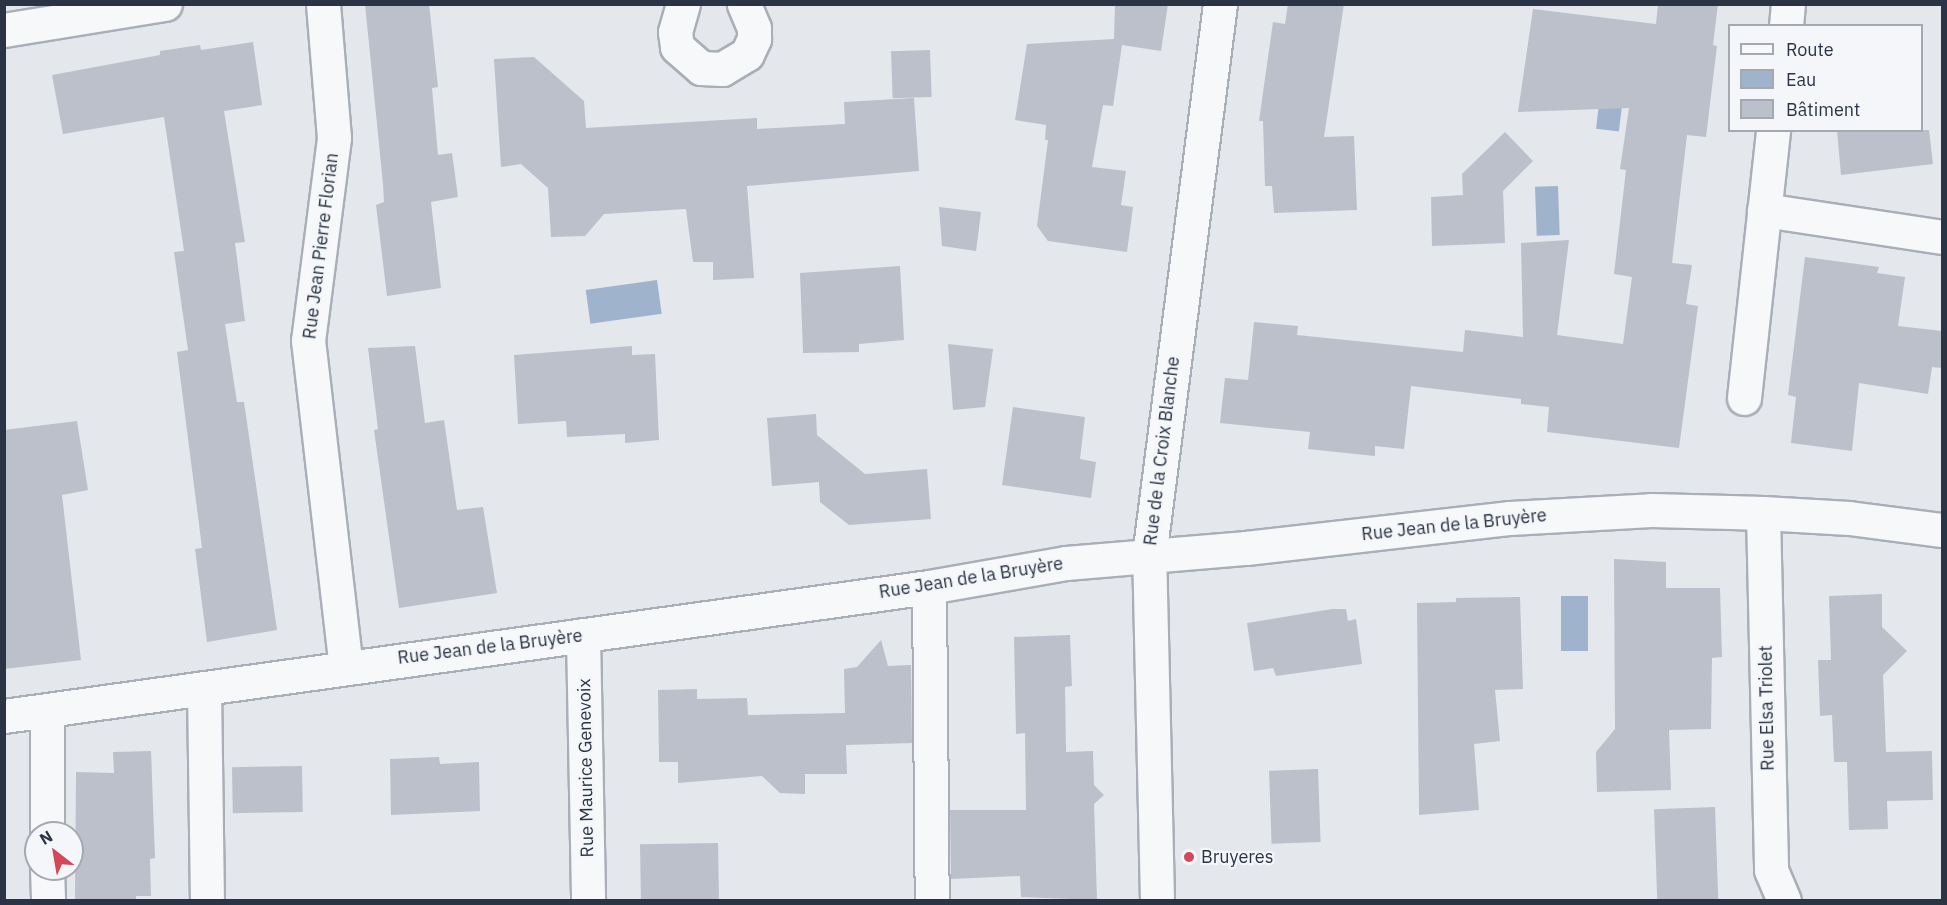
<!DOCTYPE html>
<meta charset="utf-8">
<style>
body{margin:0}
#map{position:relative;width:1947px;height:905px;overflow:hidden;background:#e4e7ec;font-family:"IBM Plex Sans",sans-serif}
div>[style]{position:absolute}
[style*='--x']{left:calc(var(--x)*1px);top:calc(var(--y)*1px);width:calc(var(--w)*1px);rotate:calc(var(--a)*1deg)}
.water>*{inset:0;background:#9fb4cc;transform-origin:0 0}
.building>*{inset:0;background:#bbc0ca;transform-origin:0 0}
.roads{filter:drop-shadow(2px 0 #a9aeb7) drop-shadow(-2px 0 #a9aeb7) drop-shadow(0 2px #a9aeb7) drop-shadow(0 -2px #a9aeb7)}
.street>*{height:33px;margin:-16.5px;padding:0 16.5px;transform-origin:16.5px;border-radius:16.5px;background:#f7f8fa}
.dots>*{width:16px;height:16px;translate:-50% -50%;box-sizing:border-box;border:3px solid #f4f6f9;border-radius:50%}
span{translate:-50% -50%;white-space:nowrap;text-align:center;line-height:1.15;-webkit-text-stroke:4.5px #f4f6f9;paint-order:stroke}
.street-label{font-size:18px;color:#2b3445}
.poi-label{font-size:18px;color:#2b3445}
.left{translate:0 -50%;text-align:left}
.frame{position:absolute;inset:0;border:6px solid #2b3445;pointer-events:none}
.legend{position:absolute;left:1728px;top:24px;width:195px;height:108px;box-sizing:border-box;background:#f4f6f9;border:2px solid #a4a8b1;margin:0;padding:8px 10px;list-style:none;font-size:18px;color:#2b3445}
.legend li{display:flex;align-items:center;gap:12px;height:30px}
.legend b{width:30px;border:2px solid #a4a8b1}
.north{position:absolute;left:24px;top:821px;width:60px;height:60px;box-sizing:border-box;background:#f4f6f9;border:2px solid #a4a8b1;border-radius:50%;rotate:329deg;font-size:16px;font-weight:700;line-height:24px;text-align:center;color:#2b3445}
.north::after{content:'';display:block;margin:auto;width:21px;height:27px;background:#d1495b;clip-path:polygon(50% 0,100% 100%,50% 72%,0 100%)}
</style>
<div id="map">
<div class="water">
<i style="left:1602px;top:80px;width:23px;height:49px;rotate:7deg"></i>
<i style="left:1558px;top:186px;width:49px;height:23px;rotate:88deg"></i>
<i style="left:657px;top:280px;width:34px;height:72px;rotate:82deg"></i>
<i style="left:1561px;top:596px;width:27px;height:55px"></i>
</div>
<div class="building">
<i style="clip-path:polygon(365px 4px,429px 4px,438px 87px,432px 88px,438px 155px,452px 153px,458px 197px,431px 202px,441px 288px,387px 296px,376px 205px,384px 202px,383px 184px)"></i>
<i style="clip-path:polygon(1115px 4px,1168px 4px,1161px 51px,1122px 45px,1113px 106px,1103px 105px,1092px 167px,1126px 171px,1121px 205px,1133px 207px,1127px 252px,1048px 241px,1037px 226px,1048px 140px,1045px 140px,1046px 125px,1015px 120px,1027px 44px,1114px 39px)"></i>
<i style="clip-path:polygon(1288px 4px,1344px 4px,1324px 137px,1354px 136px,1357px 210px,1274px 213px,1272px 186px,1265px 186px,1263px 121px,1259px 121px,1273px 22px,1285px 24px)"></i>
<i style="clip-path:polygon(1658px 4px,1718px 4px,1713px 45px,1717px 46px,1706px 137px,1687px 135px,1672px 263px,1692px 265px,1686px 304px,1698px 306px,1679px 448px,1547px 432px,1549px 407px,1521px 404px,1521px 399px,1411px 386px,1404px 449px,1375px 446px,1375px 456px,1308px 449px,1310px 432px,1220px 423px,1225px 378px,1248px 380px,1254px 322px,1298px 326px,1297px 335px,1463px 352px,1465px 330px,1523px 337px,1521px 243px,1569px 240px,1557px 335px,1623px 344px,1632px 277px,1614px 274px,1626px 170px,1620px 169px,1629px 108px,1518px 112px,1533px 9px,1656px 24px)"></i>
<i style="clip-path:polygon(253px 42px,262px 105px,224px 111px,245px 242px,235px 243px,245px 321px,225px 324px,237px 402px,244px 402px,277px 630px,207px 642px,195px 549px,202px 548px,177px 352px,188px 350px,174px 252px,184px 251px,164px 117px,63px 134px,52px 75px,160px 55px,160px 51px,200px 45px,201px 50px)"></i>
<i style="left:930px;top:50px;width:47px;height:39px;rotate:88deg"></i>
<i style="clip-path:polygon(534px 57px,584px 101px,586px 128px,757px 118px,757px 129px,845px 124px,844px 102px,914px 98px,919px 171px,747px 186px,754px 278px,713px 280px,713px 262px,693px 262px,686px 209px,604px 214px,585px 236px,551px 237px,548px 188px,521px 164px,501px 167px,494px 59px)"></i>
<i style="clip-path:polygon(1837px 130px,1929px 130px,1933px 164px,1841px 175px)"></i>
<i style="clip-path:polygon(1505px 132px,1533px 161px,1503px 191px,1505px 243px,1432px 246px,1431px 197px,1463px 195px,1462px 174px)"></i>
<i style="clip-path:polygon(939px 207px,981px 212px,976px 251px,942px 246px)"></i>
<i style="clip-path:polygon(1805px 257px,1879px 267px,1877px 273px,1905px 277px,1898px 326px,1942px 331px,1942px 368px,1932px 367px,1928px 394px,1859px 383px,1852px 451px,1791px 443px,1796px 397px,1788px 395px)"></i>
<i style="clip-path:polygon(900px 266px,904px 340px,859px 344px,859px 352px,803px 353px,800px 273px)"></i>
<i style="clip-path:polygon(948px 344px,993px 349px,985px 407px,953px 410px)"></i>
<i style="clip-path:polygon(415px 346px,425px 423px,444px 420px,457px 510px,483px 507px,497px 593px,399px 608px,374px 430px,378px 429px,368px 348px)"></i>
<i style="clip-path:polygon(632px 346px,632px 355px,655px 354px,659px 440px,625px 443px,625px 434px,567px 437px,566px 421px,518px 424px,514px 355px)"></i>
<i style="clip-path:polygon(1013px 407px,1085px 417px,1080px 459px,1096px 462px,1091px 498px,1002px 485px)"></i>
<i style="clip-path:polygon(816px 414px,817px 435px,865px 474px,927px 469px,931px 519px,849px 525px,820px 502px,819px 482px,772px 486px,767px 418px)"></i>
<i style="clip-path:polygon(77px 421px,88px 490px,62px 495px,81px 660px,4px 669px,4px 430px)"></i>
<i style="clip-path:polygon(1614px 559px,1666px 562px,1666px 588px,1720px 588px,1722px 657px,1712px 658px,1711px 729px,1669px 730px,1671px 790px,1597px 792px,1596px 752px,1615px 729px)"></i>
<i style="clip-path:polygon(1882px 594px,1882px 627px,1907px 651px,1883px 675px,1886px 752px,1932px 751px,1933px 800px,1887px 801px,1888px 829px,1849px 830px,1847px 762px,1834px 762px,1832px 715px,1820px 716px,1818px 660px,1831px 660px,1829px 596px)"></i>
<i style="clip-path:polygon(1520px 597px,1523px 689px,1495px 690px,1500px 741px,1474px 744px,1479px 810px,1419px 815px,1417px 603px,1456px 602px,1456px 598px)"></i>
<i style="clip-path:polygon(1332px 609px,1346px 609px,1348px 621px,1356px 619px,1362px 664px,1276px 676px,1273px 668px,1254px 671px,1247px 623px)"></i>
<i style="clip-path:polygon(1070px 635px,1072px 686px,1065px 687px,1066px 752px,1093px 751px,1094px 785px,1104px 795px,1094px 804px,1097px 900px,1021px 897px,1020px 876px,951px 879px,950px 810px,1026px 810px,1025px 733px,1016px 734px,1014px 637px)"></i>
<i style="clip-path:polygon(881px 640px,888px 666px,911px 665px,912px 743px,846px 745px,847px 774px,805px 774px,805px 794px,780px 793px,762px 776px,678px 783px,678px 762px,659px 762px,658px 690px,697px 689px,697px 699px,747px 698px,748px 715px,845px 713px,844px 669px,857px 667px)"></i>
<i style="clip-path:polygon(151px 751px,155px 858px,150px 859px,151px 896px,136px 896px,136px 900px,75px 900px,76px 772px,114px 773px,113px 752px)"></i>
<i style="clip-path:polygon(439px 757px,440px 764px,479px 762px,480px 811px,391px 815px,390px 759px)"></i>
<i style="left:302px;top:766px;width:46px;height:70px;rotate:89deg"></i>
<i style="left:1318px;top:769px;width:73px;height:49px;rotate:88deg"></i>
<i style="left:1715px;top:807px;width:93px;height:61px;rotate:88deg"></i>
<i style="left:718px;top:843px;width:57px;height:78px;rotate:89deg"></i>
</div>
<div class="roads">
<div class="street">
<i style="--x:323;--y:4;--w:134;--a:85.3"></i>
<i style="--x:334;--y:138;--w:204;--a:97.3"></i>
<i style="--x:308;--y:340;--w:328;--a:83.4"></i>
<i style="--x:683;--y:4;--w:29;--a:106"></i>
<i style="--x:675;--y:32;--w:15;--a:82"></i>
<i style="--x:677;--y:47;--w:32;--a:41"></i>
<i style="--x:701;--y:68;--w:21;--a:3"></i>
<i style="--x:722;--y:69;--w:29;--a:-31"></i>
<i style="--x:747;--y:54;--w:17;--a:-65"></i>
<i style="--x:754;--y:39;--w:11;--a:-90"></i>
<i style="--x:754;--y:28;--w:26;--a:-113"></i>
<i style="--x:1786;--y:26;--w:22;--a:-85"></i>
<i style="--x:4;--y:30;--w:163;--a:-9.2"></i>
<i style="--x:1764;--y:210;--w:180;--a:8.6"></i>
<i style="--x:1744;--y:398;--w:270;--a:-83.8"></i>
<i style="--x:1763;--y:513;--w:357;--a:88.7"></i>
<i style="--x:1771;--y:870;--w:33;--a:67"></i>
<i style="--x:929;--y:587;--w:313;--a:89.5"></i>
<i style="--x:583;--y:635;--w:265;--a:88.9"></i>
<i style="--x:204;--y:688;--w:212;--a:89.2"></i>
<i style="--x:47;--y:711;--w:122;--a:90"></i>
<i style="--x:4;--y:716;--w:934;--a:-7.94"></i>
<i style="--x:929;--y:587;--w:139;--a:-9.9"></i>
<i style="--x:1066;--y:563;--w:181;--a:-4.8"></i>
<i style="--x:1246;--y:548;--w:266;--a:-6.5"></i>
<i style="--x:1510;--y:518;--w:141;--a:-3.2"></i>
<i style="--x:1651;--y:510;--w:112;--a:1.5"></i>
<i style="--x:1763;--y:513;--w:86;--a:3.3"></i>
<i style="--x:1849;--y:518;--w:94;--a:7.4"></i>
<i style="--x:47;--y:869;--w:31;--a:88"></i>
<i style="--x:1157;--y:900;--w:344;--a:-91.3"></i>
<i style="--x:1149;--y:556;--w:557;--a:-82.67"></i>
</div>
</div>
<div class="dots">
<i style="left:1189px;top:857px;background:#d1495b"></i>
</div>
<div class="street-label">
<span style="left:321px;top:246px;rotate:-83deg">Rue Jean Pierre Florian</span>
<span style="left:1162px;top:451px;rotate:-83deg">Rue de la Croix Blanche</span>
<span style="left:1454px;top:525px;rotate:-6deg">Rue Jean de la Bruyère</span>
<span style="left:971px;top:578px;rotate:-9deg">Rue Jean de la Bruyère</span>
<span style="left:490px;top:647px;rotate:-7deg">Rue Jean de la Bruyère</span>
<span style="left:1767px;top:708px;rotate:-91deg">Rue Elsa Triolet</span>
<span style="left:586px;top:768px;rotate:-91deg">Rue Maurice Genevoix</span>
</div>
<div class="poi-label">
<span class="left" style="left:1201px;top:857px">Bruyeres</span>
</div>
<div class="frame"></div>
<ul class="legend">
<li><b style="height:8px;background:#f7f8fa"></b>Route</li>
<li><b style="height:16px;background:#9fb4cc"></b>Eau</li>
<li><b style="height:16px;background:#bbc0ca"></b>Bâtiment</li>
</ul>
<div class="north">N</div>
</div>
